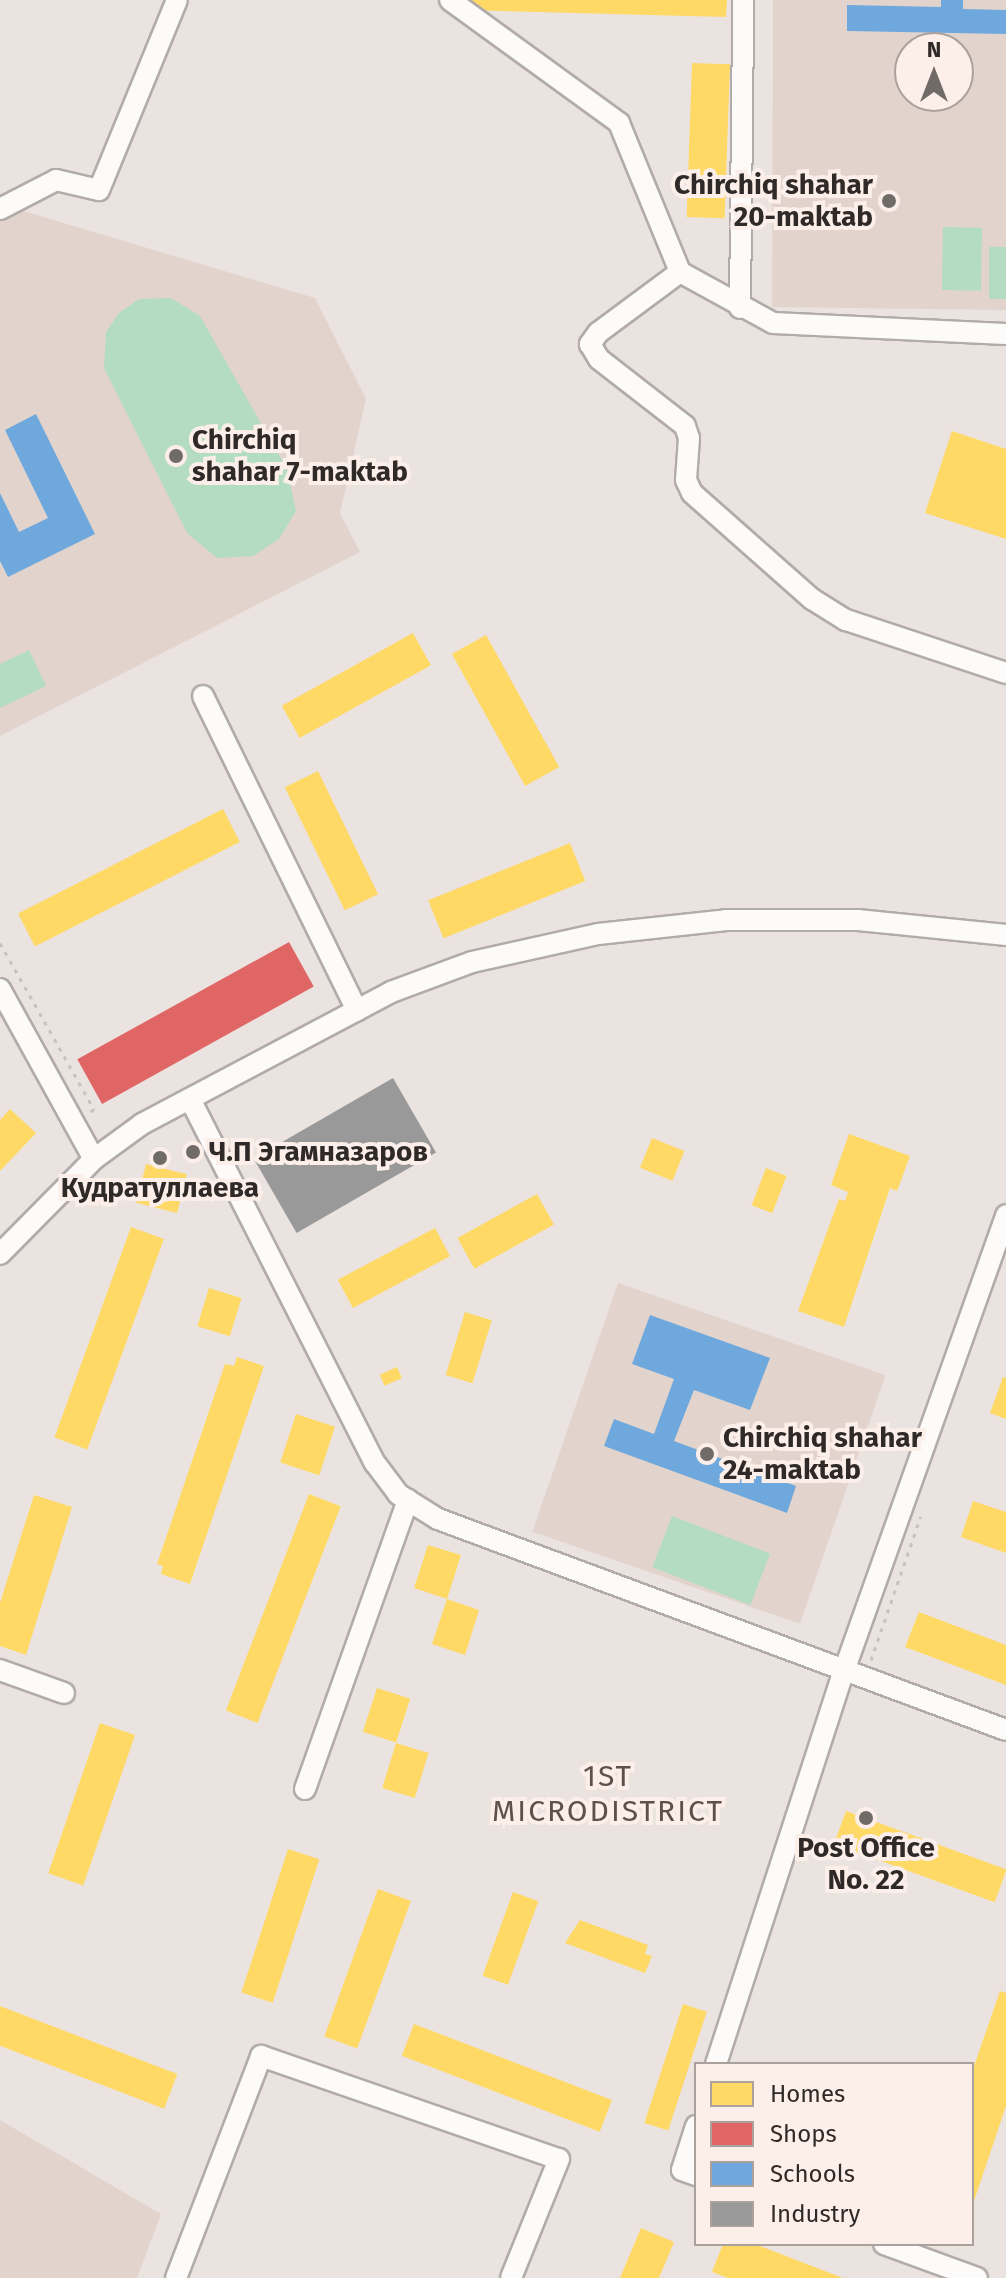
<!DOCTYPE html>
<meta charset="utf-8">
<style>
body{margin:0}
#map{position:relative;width:1006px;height:2278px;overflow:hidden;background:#ebe3e0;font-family:"Fira Sans",sans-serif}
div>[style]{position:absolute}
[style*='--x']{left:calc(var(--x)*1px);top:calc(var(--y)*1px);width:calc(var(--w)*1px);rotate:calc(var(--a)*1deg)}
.built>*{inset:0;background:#e2d4cd;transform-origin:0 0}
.green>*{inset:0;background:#b3dcc0;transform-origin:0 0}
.homes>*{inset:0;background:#ffd966;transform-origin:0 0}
.shops>*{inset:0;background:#e06666;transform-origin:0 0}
.schools>*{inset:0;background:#6fa8dc}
.industry>*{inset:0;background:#999;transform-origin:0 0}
.path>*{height:3px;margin-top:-1.5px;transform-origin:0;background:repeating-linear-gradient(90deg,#c6c4c3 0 4px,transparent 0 10px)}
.roads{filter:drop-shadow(2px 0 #b1aba9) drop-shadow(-2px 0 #b1aba9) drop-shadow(0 2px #b1aba9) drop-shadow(0 -2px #b1aba9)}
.minor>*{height:20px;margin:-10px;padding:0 10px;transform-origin:10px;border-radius:10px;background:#fcfbfa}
.dots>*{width:22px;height:22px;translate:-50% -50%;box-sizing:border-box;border:4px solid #fcefe9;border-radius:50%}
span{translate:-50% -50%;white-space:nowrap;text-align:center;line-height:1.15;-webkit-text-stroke:8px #fcefe9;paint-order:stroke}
.poi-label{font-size:28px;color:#2f2a28;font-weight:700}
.right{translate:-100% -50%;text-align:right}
.left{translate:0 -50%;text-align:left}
.neighbourhood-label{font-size:30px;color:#5c514d;letter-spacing:2px}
.legend{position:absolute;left:694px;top:2062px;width:280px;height:184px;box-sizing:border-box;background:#fcefe9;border:2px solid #aaa09c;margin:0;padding:10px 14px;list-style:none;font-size:24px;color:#2f2a28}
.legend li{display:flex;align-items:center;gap:16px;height:40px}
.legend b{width:40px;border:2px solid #aaa09c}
.north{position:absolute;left:894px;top:32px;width:80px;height:80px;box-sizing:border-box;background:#fcefe9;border:2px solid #aaa09c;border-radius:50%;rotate:0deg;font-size:22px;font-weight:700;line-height:32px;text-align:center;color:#2f2a28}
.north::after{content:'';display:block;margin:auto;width:28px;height:36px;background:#716b68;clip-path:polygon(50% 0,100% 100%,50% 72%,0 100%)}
</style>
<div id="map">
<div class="built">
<i style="clip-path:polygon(evenodd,773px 0,1006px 0,1006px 310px,772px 307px,773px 0,910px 48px,958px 48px,958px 96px,910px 96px,910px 48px)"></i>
<i style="clip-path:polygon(0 204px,315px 298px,366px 399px,340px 513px,360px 552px,0 736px)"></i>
<i style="left:618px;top:1283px;width:283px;height:263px;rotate:19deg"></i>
<i style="clip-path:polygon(0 2120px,161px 2214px,137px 2278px,0 2278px)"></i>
</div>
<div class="green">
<i style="left:943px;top:227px;width:39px;height:63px;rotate:1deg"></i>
<i style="left:989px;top:247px;width:17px;height:52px"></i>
<i style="clip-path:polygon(171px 298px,200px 316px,287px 469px,296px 511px,279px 539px,253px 556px,217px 558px,187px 533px,104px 368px,106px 332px,119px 313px,139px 299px)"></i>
<i style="clip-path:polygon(29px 650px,46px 686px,0 708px,0 664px)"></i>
<i style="left:672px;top:1516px;width:105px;height:55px;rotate:21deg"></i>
</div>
<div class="homes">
<i style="clip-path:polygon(466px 0,727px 0,726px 17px,466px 10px)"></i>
<i style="left:692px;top:63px;width:38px;height:154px;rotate:2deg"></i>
<i style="clip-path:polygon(952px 431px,1006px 449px,1006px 539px,925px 513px)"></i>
<i style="left:413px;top:633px;width:37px;height:150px;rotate:61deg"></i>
<i style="left:486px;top:635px;width:151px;height:39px;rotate:61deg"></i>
<i style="left:318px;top:771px;width:137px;height:37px;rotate:64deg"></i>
<i style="left:223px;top:809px;width:37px;height:230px;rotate:63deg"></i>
<i style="left:570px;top:843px;width:41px;height:153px;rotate:68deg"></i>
<i style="clip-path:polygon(10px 1109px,36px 1133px,0 1171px,0 1120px)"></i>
<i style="clip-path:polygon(849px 1134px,910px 1156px,897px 1191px,890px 1188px,844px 1327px,798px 1311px,839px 1199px,845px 1201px,848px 1192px,831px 1185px)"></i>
<i style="left:652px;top:1138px;width:35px;height:32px;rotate:22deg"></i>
<i style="left:146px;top:1164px;width:42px;height:40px;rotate:14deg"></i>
<i style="left:766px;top:1168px;width:22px;height:40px;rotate:21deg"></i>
<i style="left:537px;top:1194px;width:35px;height:91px;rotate:61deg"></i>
<i style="left:131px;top:1227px;width:35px;height:224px;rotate:20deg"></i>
<i style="left:435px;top:1228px;width:32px;height:110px;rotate:62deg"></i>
<i style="left:209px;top:1288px;width:34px;height:40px;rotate:17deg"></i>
<i style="left:465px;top:1312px;width:28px;height:66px;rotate:17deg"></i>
<i style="clip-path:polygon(237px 1357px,264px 1366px,190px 1584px,161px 1574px,163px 1566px,157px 1564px,225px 1364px,234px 1366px)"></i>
<i style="left:397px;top:1367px;width:12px;height:19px;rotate:66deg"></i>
<i style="clip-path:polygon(1003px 1377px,1006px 1378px,1006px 1419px,990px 1413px)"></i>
<i style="left:296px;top:1414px;width:41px;height:51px;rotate:18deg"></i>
<i style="left:309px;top:1494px;width:34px;height:232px;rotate:21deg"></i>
<i style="clip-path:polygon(34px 1495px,72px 1507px,26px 1655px,0 1646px,0 1603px)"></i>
<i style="clip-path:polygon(973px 1501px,1006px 1512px,1006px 1553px,961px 1537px)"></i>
<i style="clip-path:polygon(428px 1545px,461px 1555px,447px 1599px,479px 1610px,465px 1655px,432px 1644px,447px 1599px,414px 1588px)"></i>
<i style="clip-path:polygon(919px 1612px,1006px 1645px,1006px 1685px,905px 1647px)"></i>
<i style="left:377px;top:1688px;width:35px;height:46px;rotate:18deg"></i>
<i style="left:100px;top:1723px;width:37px;height:159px;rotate:19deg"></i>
<i style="left:396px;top:1743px;width:34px;height:47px;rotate:17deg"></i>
<i style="left:846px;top:1811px;width:171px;height:35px;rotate:20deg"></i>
<i style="left:288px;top:1849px;width:33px;height:151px;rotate:18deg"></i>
<i style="left:378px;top:1889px;width:35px;height:157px;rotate:20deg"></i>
<i style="left:513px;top:1892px;width:27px;height:89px;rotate:20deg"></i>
<i style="clip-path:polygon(580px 1920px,648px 1945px,645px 1954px,652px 1956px,645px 1973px,565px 1943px)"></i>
<i style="clip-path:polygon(1000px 1991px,1006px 1993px,1006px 2106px,973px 2204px,972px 2072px)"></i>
<i style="left:683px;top:2004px;width:25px;height:125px;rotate:18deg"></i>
<i style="left:0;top:2006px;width:190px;height:37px;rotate:21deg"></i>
<i style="left:414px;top:2024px;width:212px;height:34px;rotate:21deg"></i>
<i style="clip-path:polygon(641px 2228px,674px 2242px,659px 2278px,620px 2278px)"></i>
<i style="clip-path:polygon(723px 2244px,755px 2244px,843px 2278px,728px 2278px,712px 2272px)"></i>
</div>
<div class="shops">
<i style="left:289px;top:942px;width:51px;height:242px;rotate:61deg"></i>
</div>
<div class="schools">
<i style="clip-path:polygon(941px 0,963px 0,963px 9px,1006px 10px,1006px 34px,847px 31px,847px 5px,941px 7px)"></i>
<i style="clip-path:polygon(36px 414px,95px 534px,8px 577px,0 561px,0 493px,19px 532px,48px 518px,5px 430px)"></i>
<i style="clip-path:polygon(650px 1315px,770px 1358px,750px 1410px,694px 1390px,674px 1441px,796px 1486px,787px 1513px,604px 1446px,614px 1419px,654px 1434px,674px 1379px,632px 1364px)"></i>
</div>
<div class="industry">
<i style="left:393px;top:1078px;width:86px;height:161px;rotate:60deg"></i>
</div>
<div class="path">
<i style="--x:0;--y:943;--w:191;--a:60.5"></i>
<i style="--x:94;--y:1109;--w:6;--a:141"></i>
<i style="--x:871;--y:1660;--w:152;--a:-70.9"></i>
</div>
<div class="roads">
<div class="minor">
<i style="--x:450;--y:0;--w:209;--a:36"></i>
<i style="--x:619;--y:123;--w:161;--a:67.7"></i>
<i style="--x:680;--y:272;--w:102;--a:143.4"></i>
<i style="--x:598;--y:333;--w:14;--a:126"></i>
<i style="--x:590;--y:344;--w:17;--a:59"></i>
<i style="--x:599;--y:359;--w:109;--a:37.9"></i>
<i style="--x:685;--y:426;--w:13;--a:72"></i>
<i style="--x:689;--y:438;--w:42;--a:94.1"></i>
<i style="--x:686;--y:480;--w:14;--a:65"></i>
<i style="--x:692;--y:493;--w:160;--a:41.5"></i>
<i style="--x:812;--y:599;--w:40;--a:32"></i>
<i style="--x:846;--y:620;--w:169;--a:18.3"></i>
<i style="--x:0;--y:209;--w:63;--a:-27.4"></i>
<i style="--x:56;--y:180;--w:44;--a:13.1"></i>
<i style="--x:99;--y:190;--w:205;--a:-67.7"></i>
<i style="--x:680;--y:272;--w:106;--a:28.7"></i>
<i style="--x:773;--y:323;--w:233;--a:2.7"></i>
<i style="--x:740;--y:308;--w:308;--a:-89.4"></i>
<i style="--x:203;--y:696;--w:350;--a:63.9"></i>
<i style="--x:0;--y:989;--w:194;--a:61.1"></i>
<i style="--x:190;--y:1099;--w:408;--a:63.1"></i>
<i style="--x:375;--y:1463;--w:39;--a:53"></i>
<i style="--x:398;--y:1494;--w:47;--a:32"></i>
<i style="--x:438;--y:1519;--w:606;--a:20.38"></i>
<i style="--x:0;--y:1254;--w:134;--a:-45.3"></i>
<i style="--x:94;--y:1159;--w:59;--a:-36.1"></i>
<i style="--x:142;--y:1124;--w:282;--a:-27.9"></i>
<i style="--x:391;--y:992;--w:86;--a:-20.3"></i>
<i style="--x:472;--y:962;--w:129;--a:-12.5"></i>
<i style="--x:598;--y:934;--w:129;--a:-6.2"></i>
<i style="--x:726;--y:920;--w:132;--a:0"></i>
<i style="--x:858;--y:920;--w:149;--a:5.8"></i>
<i style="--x:0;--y:1670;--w:68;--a:19.8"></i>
<i style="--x:305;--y:1789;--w:307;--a:-70.4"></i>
<i style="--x:716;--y:2064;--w:413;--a:-72"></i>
<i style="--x:844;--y:1671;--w:484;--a:-70.4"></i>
<i style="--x:696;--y:2126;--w:46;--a:107.7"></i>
<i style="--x:682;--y:2170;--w:15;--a:20"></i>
<i style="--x:884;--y:2244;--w:99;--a:20.1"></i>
<i style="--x:176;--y:2278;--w:238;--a:-69"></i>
<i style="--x:261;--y:2056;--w:315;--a:19.1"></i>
<i style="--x:559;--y:2159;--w:128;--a:112"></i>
</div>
</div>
<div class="dots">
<i style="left:889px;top:201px;background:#716b68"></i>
<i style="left:176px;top:456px;background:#716b68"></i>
<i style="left:193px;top:1152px;background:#716b68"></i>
<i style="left:160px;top:1158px;background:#716b68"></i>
<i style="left:707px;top:1454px;background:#716b68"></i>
<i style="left:866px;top:1818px;background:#716b68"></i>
</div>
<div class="poi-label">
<span class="right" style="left:873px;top:201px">Chirchiq shahar<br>20-maktab</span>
<span class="left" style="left:192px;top:456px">Chirchiq<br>shahar 7-maktab</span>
<span class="left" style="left:209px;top:1152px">Ч.П Эгамназаров</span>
<span style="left:160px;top:1188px">Кудратуллаева</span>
<span class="left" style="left:723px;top:1454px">Chirchiq shahar<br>24-maktab</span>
<span style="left:866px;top:1864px">Post Office<br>No. 22</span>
</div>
<div class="neighbourhood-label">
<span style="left:608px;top:1793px">1ST<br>MICRODISTRICT</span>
</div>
<ul class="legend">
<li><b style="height:22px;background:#ffd966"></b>Homes</li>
<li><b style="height:22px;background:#e06666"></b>Shops</li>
<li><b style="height:22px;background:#6fa8dc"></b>Schools</li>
<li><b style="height:22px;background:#999"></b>Industry</li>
</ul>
<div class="north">N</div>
</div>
